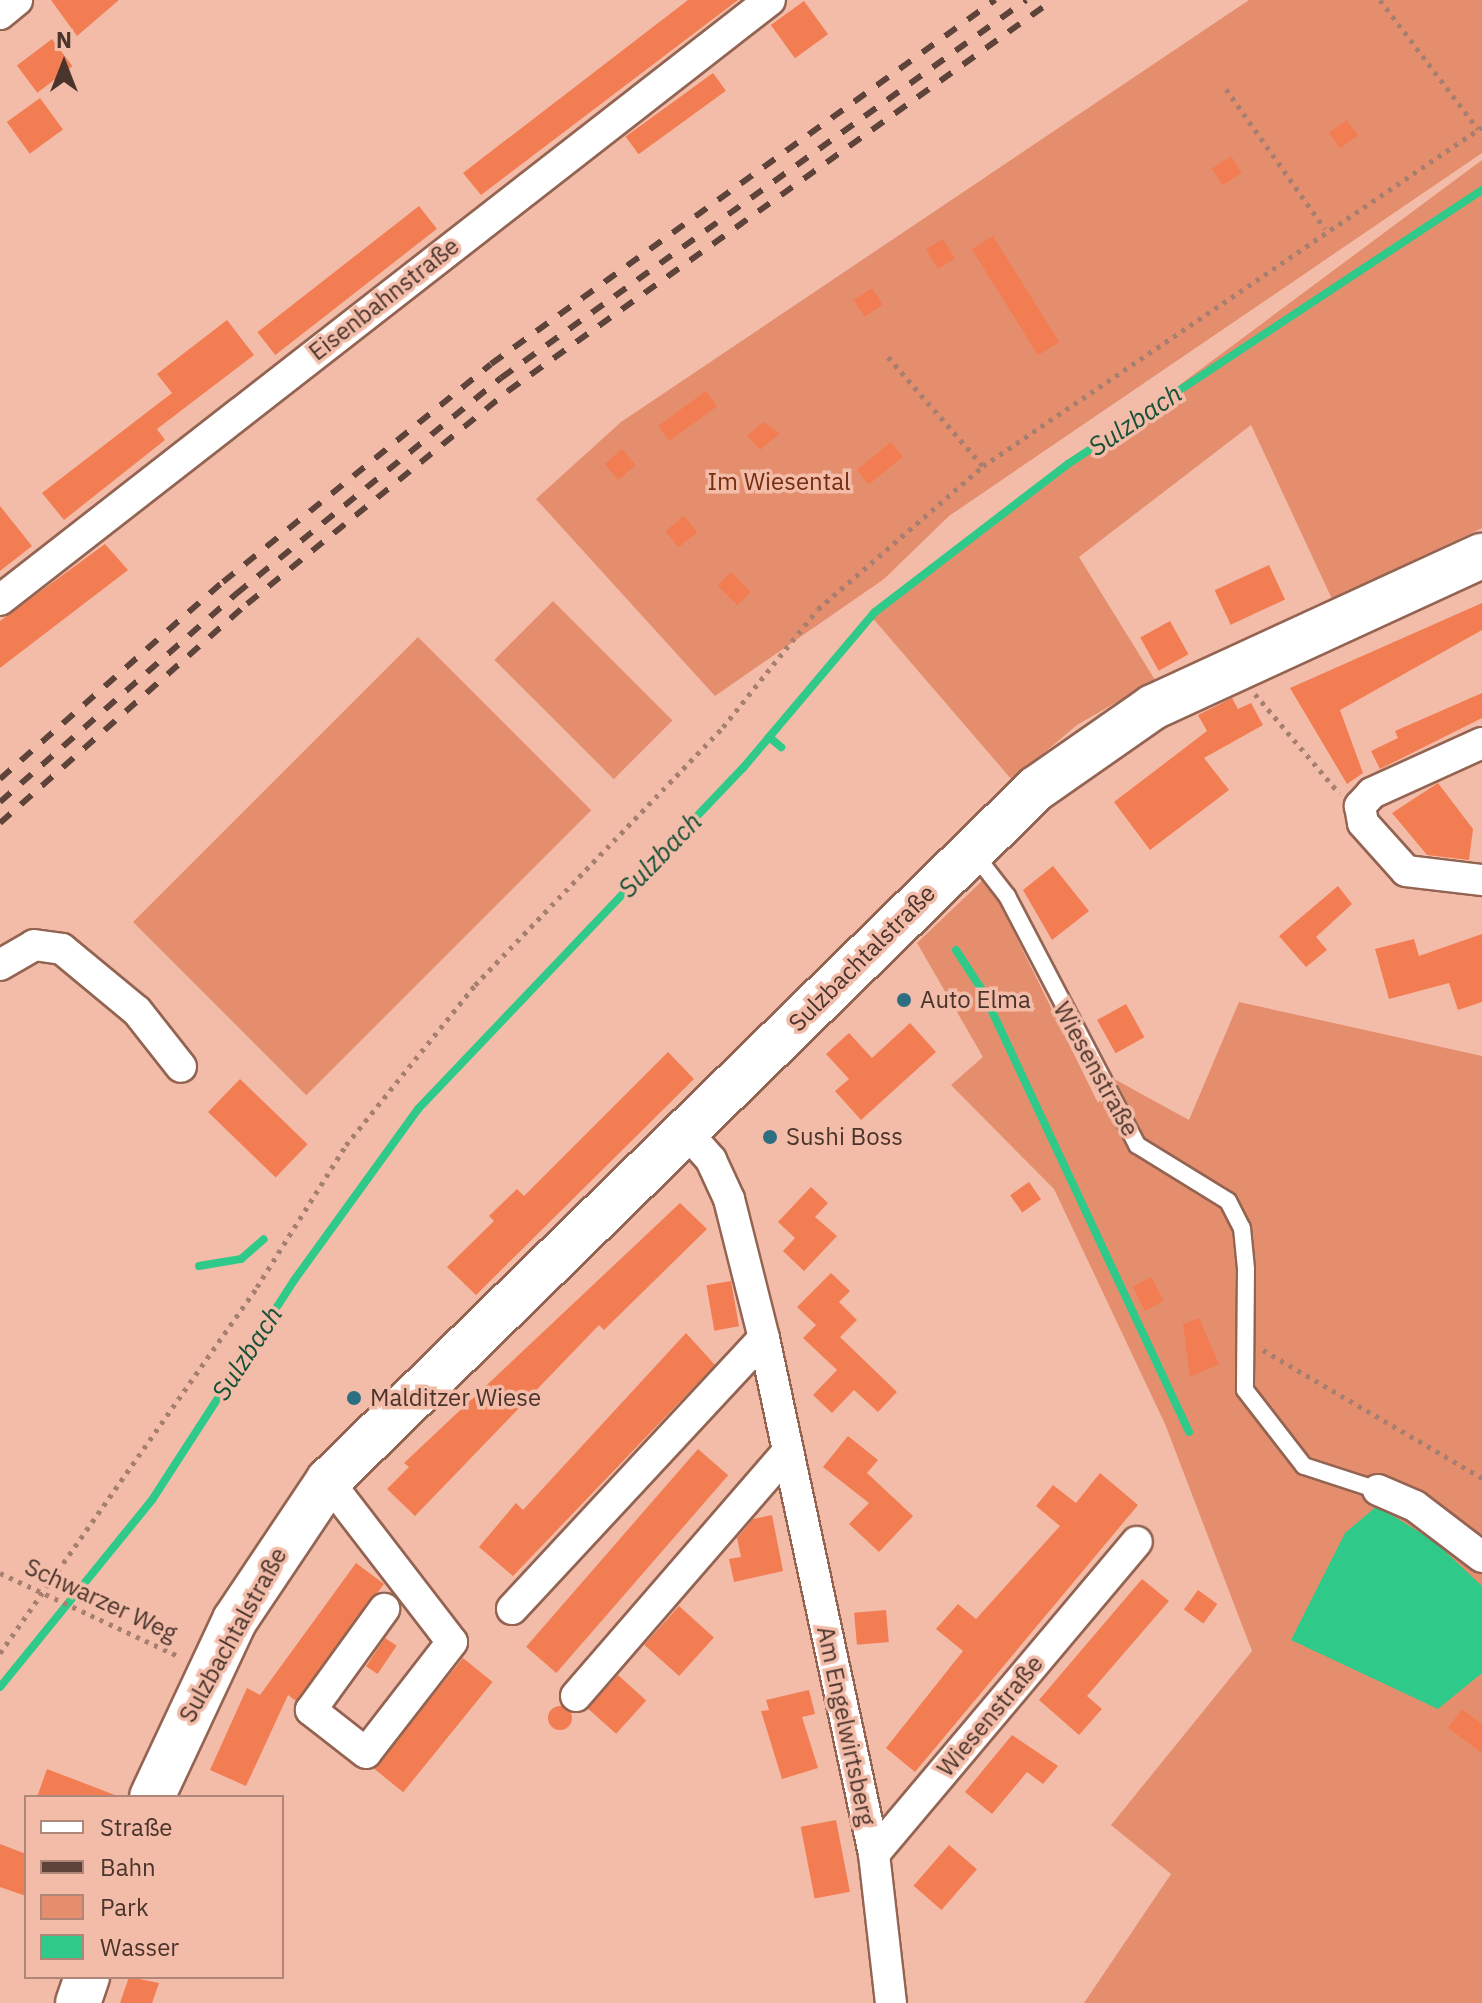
<!DOCTYPE html>
<meta charset="utf-8">
<style>
body{margin:0}
#map{position:relative;width:1482px;height:2003px;overflow:hidden;background:#f2bca9;font-family:"IBM Plex Sans",sans-serif}
div>[style]{position:absolute}
[style*='--x']{left:calc(var(--x)*1px);top:calc(var(--y)*1px);width:calc(var(--w)*1px);rotate:calc(var(--a)*1deg)}
.green>*{inset:0;background:#e58e6e;transform-origin:0 0}
.water>*{inset:0;background:#2fc98a}
.stream>*{height:8px;margin:-4px;padding:0 4px;transform-origin:4px;border-radius:4px;background:#2fc98a}
.building>*{inset:0;background:#f27d52;transform-origin:0 0}
.round{border-radius:50%}
.path>*{height:5px;margin-top:-2.5px;transform-origin:0;background:repeating-linear-gradient(90deg,#a67f71 0 4px,transparent 0 10px)}
.roads{filter:drop-shadow(2px 0 #946452) drop-shadow(-2px 0 #946452) drop-shadow(0 2px #946452) drop-shadow(0 -2px #946452)}
.service>*{height:16px;margin:-8px;padding:0 8px;transform-origin:8px;border-radius:8px;background:#fff}
.minor>*{height:30px;margin:-15px;padding:0 15px;transform-origin:15px;border-radius:15px;background:#fff}
.secondary>*{height:44px;margin:-22px;padding:0 22px;transform-origin:22px;border-radius:22px;background:#fff}
.rail>*{height:6px;margin-top:-3px;transform-origin:0;background:repeating-linear-gradient(90deg,#5d433a 0 14px,transparent 0 28px)}
.dots>*{width:22px;height:22px;translate:-50% -50%;box-sizing:border-box;border:4px solid #f2bca9;border-radius:50%}
span{translate:-50% -50%;white-space:nowrap;text-align:center;line-height:1.15;-webkit-text-stroke:7px #f2bca9;paint-order:stroke}
.street-label{font-size:24px;color:#4a342c}
.park-label{font-size:24px;color:#772e10}
.poi-label{font-size:24px;color:#4a342c}
.left{translate:0 -50%;text-align:left}
.water-label{font-size:26px;color:#165037;font-style:italic}
.legend{position:absolute;left:24px;top:1795px;width:260px;height:184px;box-sizing:border-box;background:#f2bca9;border:2px solid #af8677;margin:0;padding:10px 14px;list-style:none;font-size:24px;color:#4a342c}
.legend li{display:flex;align-items:center;gap:16px;height:40px}
.legend b{width:40px;border:2px solid #af8677}
.north{position:absolute;left:24px;top:24px;width:80px;height:80px;-webkit-text-stroke:6px #f2bca9;paint-order:stroke;rotate:0deg;font-size:22px;font-weight:700;line-height:32px;text-align:center;color:#4a342c}
.north::after{content:'';display:block;margin:auto;width:28px;height:36px;background:#4a342c;clip-path:polygon(50% 0,100% 100%,50% 72%,0 100%)}
</style>
<div id="map">
<div class="green">
<i style="clip-path:polygon(1249px 0,1482px 0,1482px 153px,949px 516px,884px 579px,715px 696px,536px 499px,621px 422px)"></i>
<i style="clip-path:polygon(1482px 160px,1482px 528px,1332px 599px,1251px 425px,1079px 557px,1155px 680px,1077px 725px,1012px 780px,870px 615px)"></i>
<i style="left:553px;top:601px;width:169px;height:83px;rotate:45deg"></i>
<i style="left:418px;top:637px;width:245px;height:403px;rotate:45deg"></i>
<i style="clip-path:polygon(982px 881px,999px 902px,1098px 1103px,1116px 1080px,1189px 1120px,1239px 1002px,1482px 1056px,1482px 2003px,1084px 2003px,1171px 1874px,1111px 1825px,1252px 1651px,1165px 1424px,1054px 1189px,951px 1085px,983px 1057px,917px 943px)"></i>
</div>
<div class="water">
<i style="clip-path:polygon(1377px 1506px,1434px 1541px,1482px 1586px,1482px 1673px,1438px 1709px,1291px 1640px,1345px 1533px)"></i>
</div>
<div class="stream">
<i style="--x:769;--y:737;--w:16;--a:40"></i>
<i style="--x:956;--y:950;--w:48;--a:57"></i>
<i style="--x:982;--y:990;--w:488;--a:64.9"></i>
<i style="--x:199;--y:1266;--w:43;--a:-9.5"></i>
<i style="--x:241;--y:1259;--w:30;--a:-41"></i>
<i style="--x:0;--y:1687;--w:241;--a:-50.9"></i>
<i style="--x:152;--y:1500;--w:263;--a:-57.1"></i>
<i style="--x:295;--y:1279;--w:210;--a:-54.1"></i>
<i style="--x:418;--y:1109;--w:471;--a:-46.4"></i>
<i style="--x:743;--y:768;--w:204;--a:-49.8"></i>
<i style="--x:875;--y:612;--w:243;--a:-37.5"></i>
<i style="--x:1068;--y:464;--w:496;--a:-33.5"></i>
</div>
<div class="building">
<i style="clip-path:polygon(51px 0,119px 0,77px 36px)"></i>
<i style="clip-path:polygon(688px 0,738px 0,481px 195px,463px 173px)"></i>
<i style="left:804px;top:1px;width:41px;height:41px;rotate:54deg"></i>
<i style="left:52px;top:39px;width:34px;height:44px;rotate:53deg"></i>
<i style="left:713px;top:73px;width:22px;height:108px;rotate:54deg"></i>
<i style="left:40px;top:98px;width:39px;height:41px;rotate:54deg"></i>
<i style="left:1347px;top:120px;width:19px;height:22px;rotate:55deg"></i>
<i style="left:1231px;top:156px;width:20px;height:23px;rotate:57deg"></i>
<i style="left:419px;top:206px;width:29px;height:205px;rotate:52deg"></i>
<i style="left:993px;top:236px;width:125px;height:25px;rotate:58deg"></i>
<i style="left:943px;top:239px;width:23px;height:20px;rotate:59deg"></i>
<i style="left:872px;top:288px;width:20px;height:22px;rotate:57deg"></i>
<i style="clip-path:polygon(227px 320px,254px 355px,157px 429px,165px 440px,64px 520px,42px 493px,172px 393px,157px 374px)"></i>
<i style="left:706px;top:391px;width:19px;height:59px;rotate:54deg"></i>
<i style="clip-path:polygon(763px 422px,780px 433px,760px 450px,747px 436px)"></i>
<i style="left:891px;top:442px;width:19px;height:44px;rotate:51deg"></i>
<i style="left:622px;top:449px;width:21px;height:23px;rotate:49deg"></i>
<i style="clip-path:polygon(0 506px,32px 546px,0 571px)"></i>
<i style="left:684px;top:516px;width:21px;height:24px;rotate:51deg"></i>
<i style="clip-path:polygon(105px 544px,128px 570px,0 668px,0 621px)"></i>
<i style="left:1269px;top:565px;width:38px;height:60px;rotate:65deg"></i>
<i style="left:731px;top:572px;width:28px;height:19px;rotate:45deg"></i>
<i style="clip-path:polygon(1482px 603px,1482px 630px,1340px 710px,1363px 773px,1347px 784px,1290px 688px)"></i>
<i style="left:1170px;top:621px;width:38px;height:34px;rotate:61deg"></i>
<i style="clip-path:polygon(1482px 693px,1482px 718px,1380px 769px,1371px 751px,1398px 738px,1395px 731px)"></i>
<i style="clip-path:polygon(1232px 698px,1238px 709px,1251px 703px,1263px 725px,1204px 758px,1229px 790px,1150px 850px,1114px 802px,1207px 731px,1198px 715px)"></i>
<i style="clip-path:polygon(1438px 783px,1473px 829px,1469px 860px,1427px 855px,1392px 813px)"></i>
<i style="clip-path:polygon(1053px 866px,1089px 911px,1052px 940px,1023px 890px)"></i>
<i style="clip-path:polygon(1338px 886px,1352px 904px,1316px 937px,1327px 950px,1306px 967px,1279px 936px)"></i>
<i style="clip-path:polygon(1482px 934px,1482px 1002px,1458px 1010px,1449px 983px,1389px 999px,1375px 949px,1414px 939px,1419px 956px)"></i>
<i style="left:1126px;top:1004px;width:38px;height:33px;rotate:61deg"></i>
<i style="clip-path:polygon(910px 1023px,936px 1052px,861px 1120px,835px 1091px,849px 1079px,826px 1054px,849px 1033px,872px 1058px)"></i>
<i style="clip-path:polygon(668px 1052px,694px 1079px,476px 1295px,447px 1267px,494px 1221px,489px 1216px,517px 1189px,524px 1196px)"></i>
<i style="left:240px;top:1079px;width:94px;height:46px;rotate:44deg"></i>
<i style="left:1029px;top:1182px;width:21px;height:23px;rotate:55deg"></i>
<i style="clip-path:polygon(811px 1187px,828px 1203px,815px 1217px,837px 1236px,804px 1271px,783px 1251px,795px 1238px,778px 1222px)"></i>
<i style="clip-path:polygon(680px 1203px,707px 1229px,604px 1330px,599px 1325px,415px 1516px,387px 1489px,409px 1467px,404px 1463px)"></i>
<i style="clip-path:polygon(831px 1273px,850px 1291px,839px 1302px,857px 1320px,840px 1337px,897px 1392px,878px 1412px,854px 1390px,832px 1413px,813px 1395px,837px 1370px,803px 1338px,816px 1325px,797px 1307px)"></i>
<i style="left:1151px;top:1277px;width:27px;height:21px;rotate:62deg"></i>
<i style="left:731px;top:1281px;width:46px;height:25px;rotate:80deg"></i>
<i style="clip-path:polygon(1199px 1318px,1219px 1364px,1190px 1377px,1183px 1324px)"></i>
<i style="clip-path:polygon(686px 1333px,715px 1365px,513px 1576px,479px 1547px,516px 1503px,523px 1510px)"></i>
<i style="clip-path:polygon(848px 1436px,878px 1460px,867px 1473px,913px 1516px,879px 1552px,849px 1524px,869px 1503px,823px 1467px)"></i>
<i style="left:698px;top:1449px;width:40px;height:262px;rotate:41deg"></i>
<i style="clip-path:polygon(1100px 1473px,1138px 1505px,915px 1772px,886px 1748px,963px 1651px,936px 1629px,958px 1604px,976px 1619px,1060px 1526px,1036px 1506px,1053px 1485px,1076px 1503px)"></i>
<i style="clip-path:polygon(772px 1515px,783px 1571px,734px 1582px,729px 1559px,741px 1557px,737px 1538px,753px 1519px)"></i>
<i style="clip-path:polygon(356px 1563px,384px 1584px,296px 1701px,288px 1695px,246px 1786px,210px 1770px,247px 1688px,260px 1695px)"></i>
<i style="clip-path:polygon(1142px 1579px,1169px 1601px,1087px 1696px,1102px 1709px,1079px 1735px,1039px 1700px)"></i>
<i style="left:1198px;top:1590px;width:24px;height:24px;rotate:36deg"></i>
<i style="left:679px;top:1606px;width:47px;height:52px;rotate:42deg"></i>
<i style="left:886px;top:1610px;width:32px;height:32px;rotate:85deg"></i>
<i style="left:385px;top:1638px;width:14px;height:34px;rotate:34deg"></i>
<i style="left:463px;top:1658px;width:38px;height:142px;rotate:39deg"></i>
<i style="left:618px;top:1675px;width:38px;height:45px;rotate:42deg"></i>
<i style="clip-path:polygon(809px 1690px,815px 1714px,802px 1717px,818px 1768px,782px 1779px,761px 1711px,769px 1710px,766px 1700px)"></i>
<i class="round" style="left:548px;top:1706px;width:24px;height:24px"></i>
<i style="clip-path:polygon(1462px 1709px,1482px 1724px,1482px 1753px,1448px 1728px)"></i>
<i style="clip-path:polygon(1012px 1735px,1058px 1766px,1043px 1784px,1027px 1772px,992px 1814px,965px 1792px)"></i>
<i style="clip-path:polygon(47px 1769px,115px 1795px,115px 1797px,37px 1797px)"></i>
<i style="left:836px;top:1820px;width:73px;height:36px;rotate:79deg"></i>
<i style="clip-path:polygon(0 1844px,26px 1854px,26px 1896px,0 1887px)"></i>
<i style="left:949px;top:1845px;width:37px;height:54px;rotate:41deg"></i>
<i style="clip-path:polygon(129px 1977px,159px 1983px,152px 2003px,120px 2003px)"></i>
</div>
<div class="path">
<i style="--x:1380;--y:0;--w:162;--a:52.8"></i>
<i style="--x:1226;--y:89;--w:171;--a:54.7"></i>
<i style="--x:888;--y:357;--w:145;--a:48.9"></i>
<i style="--x:1255;--y:694;--w:130;--a:49.7"></i>
<i style="--x:1263;--y:1350;--w:254;--a:30.3"></i>
<i style="--x:0;--y:1573;--w:199;--a:25"></i>
<i style="--x:0;--y:1653;--w:447;--a:-54.9"></i>
<i style="--x:257;--y:1287;--w:168;--a:-57.9"></i>
<i style="--x:346;--y:1145;--w:206;--a:-51.1"></i>
<i style="--x:475;--y:985;--w:358;--a:-46.1"></i>
<i style="--x:723;--y:727;--w:151;--a:-51.2"></i>
<i style="--x:818;--y:609;--w:218;--a:-40.9"></i>
<i style="--x:983;--y:466;--w:603;--a:-34.19"></i>
</div>
<div class="roads">
<div class="service">
<i style="--x:972;--y:851;--w:57;--a:52.1"></i>
<i style="--x:1007;--y:896;--w:281;--a:62.4"></i>
<i style="--x:1137;--y:1145;--w:107;--a:31.6"></i>
<i style="--x:1228;--y:1201;--w:30;--a:63"></i>
<i style="--x:1242;--y:1228;--w:41;--a:84.4"></i>
<i style="--x:1246;--y:1269;--w:121;--a:90.5"></i>
<i style="--x:1245;--y:1390;--w:96;--a:52.2"></i>
<i style="--x:1304;--y:1466;--w:78;--a:18"></i>
</div>
<div class="minor">
<i style="--x:0;--y:14;--w:22;--a:-39"></i>
<i style="--x:0;--y:600;--w:976;--a:-37.93"></i>
<i style="--x:1482;--y:743;--w:121;--a:155.6"></i>
<i style="--x:1372;--y:793;--w:18;--a:133"></i>
<i style="--x:1360;--y:806;--w:17;--a:80"></i>
<i style="--x:1363;--y:823;--w:64;--a:48.1"></i>
<i style="--x:1406;--y:871;--w:77;--a:6.8"></i>
<i style="--x:0;--y:965;--w:39;--a:-30"></i>
<i style="--x:34;--y:945;--w:28;--a:8"></i>
<i style="--x:62;--y:949;--w:97;--a:39.6"></i>
<i style="--x:137;--y:1011;--w:71;--a:51.8"></i>
<i style="--x:687;--y:1133;--w:36;--a:48"></i>
<i style="--x:711;--y:1160;--w:43;--a:65.2"></i>
<i style="--x:729;--y:1199;--w:143;--a:75.9"></i>
<i style="--x:764;--y:1338;--w:528;--a:77.97"></i>
<i style="--x:874;--y:1854;--w:150;--a:83.5"></i>
<i style="--x:328;--y:1481;--w:203;--a:52.4"></i>
<i style="--x:452;--y:1642;--w:140;--a:127.8"></i>
<i style="--x:366;--y:1753;--w:70;--a:-142"></i>
<i style="--x:311;--y:1710;--w:125;--a:-54.1"></i>
<i style="--x:1378;--y:1490;--w:40;--a:23.4"></i>
<i style="--x:1415;--y:1506;--w:84;--a:37.3"></i>
<i style="--x:512;--y:1609;--w:370;--a:-47.1"></i>
<i style="--x:576;--y:1696;--w:324;--a:-49.1"></i>
<i style="--x:874;--y:1854;--w:408;--a:-49.9"></i>
</div>
<div class="secondary">
<i style="--x:152;--y:1797;--w:195;--a:-64.9"></i>
<i style="--x:235;--y:1620;--w:167;--a:-56.2"></i>
<i style="--x:328;--y:1481;--w:991;--a:-44.35"></i>
<i style="--x:1037;--y:788;--w:141;--a:-34.9"></i>
<i style="--x:1153;--y:707;--w:362;--a:-24.7"></i>
<i style="--x:78;--y:2003;--w:28;--a:-71"></i>
</div>
</div>
<div class="rail">
<i style="--x:0;--y:779;--w:298;--a:-41.5"></i>
<i style="--x:223;--y:582;--w:345;--a:-39.1"></i>
<i style="--x:491;--y:364;--w:622;--a:-35.84"></i>
<i style="--x:0;--y:802;--w:315;--a:-41.4"></i>
<i style="--x:236;--y:594;--w:342;--a:-39.2"></i>
<i style="--x:501;--y:378;--w:647;--a:-35.75"></i>
<i style="--x:0;--y:823;--w:330;--a:-41.6"></i>
<i style="--x:247;--y:604;--w:337;--a:-39.2"></i>
<i style="--x:508;--y:391;--w:671;--a:-35.66"></i>
</div>
<div class="dots">
<i style="left:904px;top:1000px;background:#2d6e81"></i>
<i style="left:770px;top:1137px;background:#2d6e81"></i>
<i style="left:354px;top:1398px;background:#2d6e81"></i>
</div>
<div class="street-label">
<span style="left:384px;top:299px;rotate:-38deg">Eisenbahnstraße</span>
<span style="left:862px;top:958px;rotate:-45deg">Sulzbachtalstraße</span>
<span style="left:1096px;top:1069px;rotate:61deg">Wiesenstraße</span>
<span style="left:101px;top:1600px;rotate:25deg">Schwarzer Weg</span>
<span style="left:233px;top:1635px;rotate:-61deg">Sulzbachtalstraße</span>
<span style="left:990px;top:1716px;rotate:-50deg">Wiesenstraße</span>
<span style="left:846px;top:1726px;rotate:78deg">Am Engelwirtsberg</span>
</div>
<div class="park-label">
<span style="left:779px;top:482px">Im Wiesental</span>
</div>
<div class="poi-label">
<span class="left" style="left:920px;top:1000px">Auto Elma</span>
<span class="left" style="left:786px;top:1137px">Sushi Boss</span>
<span class="left" style="left:370px;top:1398px">Malditzer Wiese</span>
</div>
<div class="water-label">
<span style="left:1135px;top:420px;rotate:-34deg">Sulzbach</span>
<span style="left:660px;top:855px;rotate:-46deg">Sulzbach</span>
<span style="left:247px;top:1353px;rotate:-57deg">Sulzbach</span>
</div>
<ul class="legend">
<li><b style="height:10px;background:#fff"></b>Straße</li>
<li><b style="height:10px;background:#5d433a"></b>Bahn</li>
<li><b style="height:22px;background:#e58e6e"></b>Park</li>
<li><b style="height:22px;background:#2fc98a"></b>Wasser</li>
</ul>
<div class="north">N</div>
</div>
